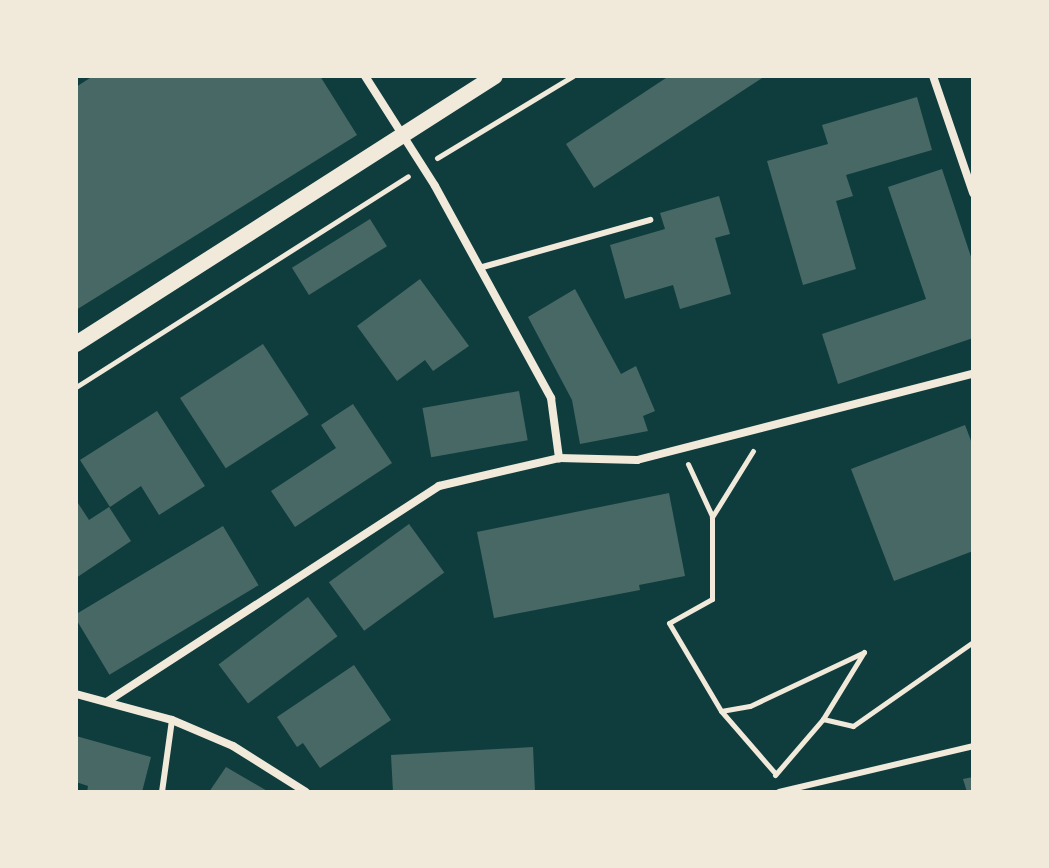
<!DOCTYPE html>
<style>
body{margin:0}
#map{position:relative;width:1049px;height:868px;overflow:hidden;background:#0f3d3e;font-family:Arial,sans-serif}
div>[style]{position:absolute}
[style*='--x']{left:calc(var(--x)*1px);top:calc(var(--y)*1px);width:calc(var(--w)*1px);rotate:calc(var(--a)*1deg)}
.building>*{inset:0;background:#486865;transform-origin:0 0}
.path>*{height:5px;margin:-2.5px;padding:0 2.5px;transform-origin:2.5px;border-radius:2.5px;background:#f1e9da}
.service>*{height:6px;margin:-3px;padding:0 3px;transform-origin:3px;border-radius:3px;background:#f1e9da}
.minor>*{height:8px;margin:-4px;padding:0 4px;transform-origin:4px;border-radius:4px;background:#f1e9da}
.secondary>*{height:16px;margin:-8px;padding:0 8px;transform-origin:8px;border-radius:8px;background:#f1e9da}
span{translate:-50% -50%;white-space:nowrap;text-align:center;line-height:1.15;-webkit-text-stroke:6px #f1e9da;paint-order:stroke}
.frame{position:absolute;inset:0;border:78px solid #f1e9da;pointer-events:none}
</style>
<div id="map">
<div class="building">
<i style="clip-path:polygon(93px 76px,320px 76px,357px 135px,76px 310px,76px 87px)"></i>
<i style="clip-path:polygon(669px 76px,765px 76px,594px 188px,566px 144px)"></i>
<i style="clip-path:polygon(917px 97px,932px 150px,846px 175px,853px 196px,836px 201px,856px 269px,803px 285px,767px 161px,828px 144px,822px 125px)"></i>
<i style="clip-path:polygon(942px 169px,973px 263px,973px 338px,838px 384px,822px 334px,926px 299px,888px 187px)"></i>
<i style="clip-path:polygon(719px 196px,730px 234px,715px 238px,731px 294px,680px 309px,673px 285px,625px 299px,610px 245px,665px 229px,660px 213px)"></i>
<i style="left:370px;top:219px;width:32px;height:92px;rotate:58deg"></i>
<i style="clip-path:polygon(420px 279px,469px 346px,433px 371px,425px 360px,397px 381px,357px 326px)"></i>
<i style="clip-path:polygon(575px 289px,621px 374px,636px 366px,655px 411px,643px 416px,648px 431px,580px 444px,572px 400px,528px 317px)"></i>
<i style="left:263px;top:344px;width:84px;height:99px;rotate:57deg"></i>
<i style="left:519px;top:391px;width:50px;height:98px;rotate:80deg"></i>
<i style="clip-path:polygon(353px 404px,392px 463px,295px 527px,271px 491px,336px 448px,321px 425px)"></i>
<i style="clip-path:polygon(157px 411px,205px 486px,159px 515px,141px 486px,110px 507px,80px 460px)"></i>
<i style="clip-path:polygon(965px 425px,973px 446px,973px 551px,894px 581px,851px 469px)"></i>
<i style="clip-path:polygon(669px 493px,685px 576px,639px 585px,640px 590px,494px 618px,477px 532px)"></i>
<i style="clip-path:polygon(76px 500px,89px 520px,109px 507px,131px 541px,76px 578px)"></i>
<i style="left:409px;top:524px;width:60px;height:99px;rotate:54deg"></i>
<i style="left:223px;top:526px;width:69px;height:174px;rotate:59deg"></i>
<i style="left:308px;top:597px;width:49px;height:112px;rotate:53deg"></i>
<i style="clip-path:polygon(354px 665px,391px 720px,320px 768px,303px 743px,297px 747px,277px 717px)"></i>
<i style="clip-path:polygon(76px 736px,151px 757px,142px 792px,87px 792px,88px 786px,76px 782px)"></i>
<i style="clip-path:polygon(533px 747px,535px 792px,393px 792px,391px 755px)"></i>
<i style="clip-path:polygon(226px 767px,269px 792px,209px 792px)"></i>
<i style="clip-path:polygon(973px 777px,973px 792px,967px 792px,963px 779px)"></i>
</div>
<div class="path">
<i style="--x:437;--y:158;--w:159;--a:-31.1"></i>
<i style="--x:76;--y:387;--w:393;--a:-32.4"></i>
<i style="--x:753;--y:451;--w:78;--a:121.8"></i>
<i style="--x:712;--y:517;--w:82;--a:90"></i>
<i style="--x:712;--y:599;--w:49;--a:150.8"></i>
<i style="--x:669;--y:623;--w:102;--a:59.4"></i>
<i style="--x:721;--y:711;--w:29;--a:-10"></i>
<i style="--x:750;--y:706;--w:126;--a:-25.3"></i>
<i style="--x:864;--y:652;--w:79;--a:121.5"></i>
<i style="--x:823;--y:719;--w:31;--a:13"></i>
<i style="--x:853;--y:726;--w:146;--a:-35"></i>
<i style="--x:688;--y:464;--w:57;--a:65.2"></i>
<i style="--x:722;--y:712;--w:79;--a:49.1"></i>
<i style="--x:775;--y:775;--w:74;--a:-49.4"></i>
</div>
<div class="service">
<i style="--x:479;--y:268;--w:178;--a:-15.7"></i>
<i style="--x:162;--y:792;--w:73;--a:-82.1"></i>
<i style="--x:779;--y:792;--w:199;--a:-13.3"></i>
</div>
<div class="minor">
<i style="--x:365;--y:76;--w:130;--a:57.5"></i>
<i style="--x:435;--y:186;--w:242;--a:61.3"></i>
<i style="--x:551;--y:398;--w:61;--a:82.4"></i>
<i style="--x:933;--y:76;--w:124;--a:71.1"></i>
<i style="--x:76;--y:694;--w:99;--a:15.2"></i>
<i style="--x:172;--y:720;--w:66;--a:23.1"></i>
<i style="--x:233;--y:746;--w:86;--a:32.2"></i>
<i style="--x:108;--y:701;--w:395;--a:-33"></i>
<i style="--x:439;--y:486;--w:123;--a:-13.1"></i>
<i style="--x:559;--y:458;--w:78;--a:1.5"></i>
<i style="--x:637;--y:460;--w:347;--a:-14.4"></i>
</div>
<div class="secondary">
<i style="--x:76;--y:344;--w:497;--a:-32.6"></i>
</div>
<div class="frame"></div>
</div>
